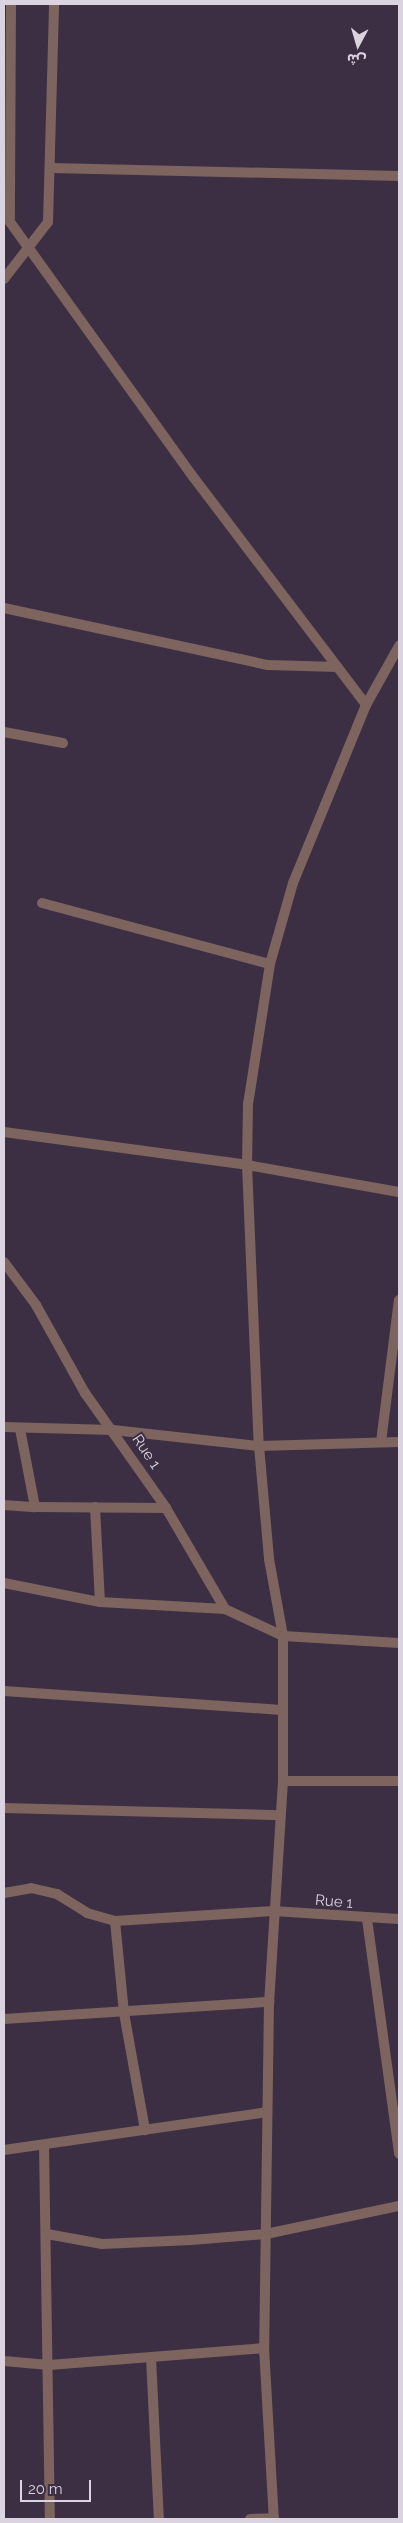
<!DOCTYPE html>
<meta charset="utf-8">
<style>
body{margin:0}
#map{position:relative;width:403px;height:2523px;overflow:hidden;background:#3c2f43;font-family:Raleway,"Noto Sans Arabic",sans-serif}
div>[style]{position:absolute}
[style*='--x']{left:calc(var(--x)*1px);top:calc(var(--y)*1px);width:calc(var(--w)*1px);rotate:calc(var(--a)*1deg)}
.minor>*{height:10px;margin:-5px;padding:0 5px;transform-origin:5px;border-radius:5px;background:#7d645e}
.tertiary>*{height:10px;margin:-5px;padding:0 5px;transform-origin:5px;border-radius:5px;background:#7d645e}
span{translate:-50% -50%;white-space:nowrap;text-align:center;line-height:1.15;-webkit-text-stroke:4px #3c2f43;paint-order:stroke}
.street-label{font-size:15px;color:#dbd3df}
.frame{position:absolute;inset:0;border:5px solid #dbd3df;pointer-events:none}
.north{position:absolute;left:333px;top:20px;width:50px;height:50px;-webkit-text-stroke:4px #3c2f43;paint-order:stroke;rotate:186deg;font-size:14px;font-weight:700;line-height:20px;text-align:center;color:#dbd3df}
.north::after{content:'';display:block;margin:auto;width:18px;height:22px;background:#dbd3df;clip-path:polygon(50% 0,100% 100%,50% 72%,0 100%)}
.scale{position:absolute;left:20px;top:2480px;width:71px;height:22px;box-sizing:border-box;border:2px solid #dbd3df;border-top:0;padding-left:6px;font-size:15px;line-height:18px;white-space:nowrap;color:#dbd3df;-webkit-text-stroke:4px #3c2f43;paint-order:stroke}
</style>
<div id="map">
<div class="minor">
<i style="--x:51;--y:168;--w:348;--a:1.3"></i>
<i style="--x:4;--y:608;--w:270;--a:12.2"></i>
<i style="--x:268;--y:665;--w:69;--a:1.7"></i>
<i style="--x:366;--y:705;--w:68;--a:-60.8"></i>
<i style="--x:4;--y:732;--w:60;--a:10.6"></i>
<i style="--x:42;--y:903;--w:236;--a:15"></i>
<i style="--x:4;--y:1132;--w:245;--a:7.7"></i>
<i style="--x:247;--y:1165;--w:154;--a:10.1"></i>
<i style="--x:4;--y:1262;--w:54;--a:53.3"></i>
<i style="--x:36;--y:1305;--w:101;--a:60.9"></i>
<i style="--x:85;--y:1393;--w:141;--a:54.8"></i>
<i style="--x:166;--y:1508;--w:117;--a:59.7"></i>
<i style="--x:225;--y:1609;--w:64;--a:25"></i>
<i style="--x:283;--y:1636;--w:116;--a:3.5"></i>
<i style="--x:4;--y:1427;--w:109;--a:1.6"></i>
<i style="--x:113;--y:1430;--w:147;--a:6.3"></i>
<i style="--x:259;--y:1446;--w:140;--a:-1.6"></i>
<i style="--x:20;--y:1429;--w:79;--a:79.1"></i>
<i style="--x:35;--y:1507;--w:131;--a:0.4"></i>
<i style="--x:381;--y:1442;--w:143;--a:-82.8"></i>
<i style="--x:4;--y:1505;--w:31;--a:4"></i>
<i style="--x:95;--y:1507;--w:95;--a:87"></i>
<i style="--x:4;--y:1583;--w:98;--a:11.2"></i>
<i style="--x:100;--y:1602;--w:125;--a:3.2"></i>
<i style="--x:4;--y:1691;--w:278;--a:3.9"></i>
<i style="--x:283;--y:1781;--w:116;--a:0"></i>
<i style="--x:4;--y:1808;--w:276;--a:1.5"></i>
<i style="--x:4;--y:1893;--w:27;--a:-10"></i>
<i style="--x:31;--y:1888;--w:27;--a:13"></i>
<i style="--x:57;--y:1894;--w:36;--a:32"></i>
<i style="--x:87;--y:1913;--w:29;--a:16"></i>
<i style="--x:115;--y:1921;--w:158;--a:-3.6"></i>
<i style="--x:273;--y:1911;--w:126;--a:3.6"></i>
<i style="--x:367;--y:1919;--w:237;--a:82.2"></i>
<i style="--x:115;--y:1921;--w:92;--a:84.4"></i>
<i style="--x:124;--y:2013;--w:119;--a:79.8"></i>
<i style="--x:4;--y:2019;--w:266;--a:-3.7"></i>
<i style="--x:44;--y:2145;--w:374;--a:89.1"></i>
<i style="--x:4;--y:2150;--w:266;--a:-8.2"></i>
<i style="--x:47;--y:2234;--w:56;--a:10.3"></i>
<i style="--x:102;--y:2244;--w:89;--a:-2.6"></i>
<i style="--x:191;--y:2240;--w:75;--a:-4.6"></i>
<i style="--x:266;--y:2234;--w:136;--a:-11.9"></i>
<i style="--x:151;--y:2358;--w:161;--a:87.2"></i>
<i style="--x:4;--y:2361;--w:45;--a:5.1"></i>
<i style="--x:49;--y:2365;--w:216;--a:-4.5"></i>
<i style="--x:250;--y:2519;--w:24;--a:-2"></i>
</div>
<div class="tertiary">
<i style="--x:11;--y:4;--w:218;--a:90.3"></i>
<i style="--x:10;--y:222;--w:315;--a:54.3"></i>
<i style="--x:194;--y:478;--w:285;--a:52.8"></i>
<i style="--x:366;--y:705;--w:192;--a:112.3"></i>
<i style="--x:293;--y:883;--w:84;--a:105.9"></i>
<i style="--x:270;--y:964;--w:142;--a:98.9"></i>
<i style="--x:248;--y:1104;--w:61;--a:90.9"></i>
<i style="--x:247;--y:1165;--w:281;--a:87.6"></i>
<i style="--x:259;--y:1446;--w:113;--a:84.9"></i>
<i style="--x:269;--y:1559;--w:78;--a:79.7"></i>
<i style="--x:283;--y:1636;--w:145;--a:90"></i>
<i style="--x:283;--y:1781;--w:221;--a:93.6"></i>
<i style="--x:269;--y:2002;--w:346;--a:90.8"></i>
<i style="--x:264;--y:2348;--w:171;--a:86.7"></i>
<i style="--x:4;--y:279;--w:72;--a:-52.3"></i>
<i style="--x:48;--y:222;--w:218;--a:-88.4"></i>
</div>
<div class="street-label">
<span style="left:146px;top:1452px;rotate:56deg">Rue 1</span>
<span style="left:334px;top:1902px;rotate:5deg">Rue 1</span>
</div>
<div class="frame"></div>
<div class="north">ش</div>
<div class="scale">20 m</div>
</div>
